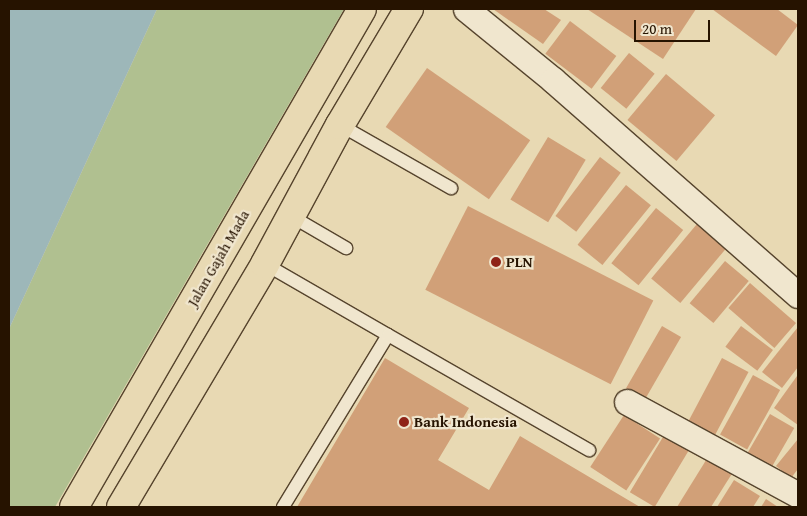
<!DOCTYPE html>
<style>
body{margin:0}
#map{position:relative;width:807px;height:516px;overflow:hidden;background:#e8d9b3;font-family:"Gentium Book Plus",serif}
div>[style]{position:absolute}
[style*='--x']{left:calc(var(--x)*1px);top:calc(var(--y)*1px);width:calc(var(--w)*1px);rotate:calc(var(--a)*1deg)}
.green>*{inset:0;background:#b0c090}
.water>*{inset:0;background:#9db7b9}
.building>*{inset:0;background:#d1a078;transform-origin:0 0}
.roads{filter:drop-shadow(1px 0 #56442d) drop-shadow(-1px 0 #56442d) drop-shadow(0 1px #56442d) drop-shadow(0 -1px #56442d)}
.lane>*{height:12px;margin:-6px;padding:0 6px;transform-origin:6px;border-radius:6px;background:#f0e6ce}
.street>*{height:25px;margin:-12.5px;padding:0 12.5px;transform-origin:12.5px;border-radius:12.5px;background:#f0e6ce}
.highway>*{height:28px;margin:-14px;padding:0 14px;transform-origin:14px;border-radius:14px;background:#e8d9b3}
.dots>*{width:14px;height:14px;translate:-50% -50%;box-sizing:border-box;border:2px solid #f0e6ce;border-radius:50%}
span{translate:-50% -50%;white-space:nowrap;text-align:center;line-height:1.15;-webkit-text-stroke:4.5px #f0e6ce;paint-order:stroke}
.street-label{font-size:15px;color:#261300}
.poi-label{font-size:15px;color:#261300;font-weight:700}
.left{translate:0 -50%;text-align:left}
.frame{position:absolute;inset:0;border:10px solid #261300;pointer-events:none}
.scale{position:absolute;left:634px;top:20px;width:76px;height:22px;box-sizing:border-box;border:2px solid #261300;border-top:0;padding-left:6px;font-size:15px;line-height:18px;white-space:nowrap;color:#261300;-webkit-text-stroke:4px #f0e6ce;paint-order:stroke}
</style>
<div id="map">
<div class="green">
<i style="clip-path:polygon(157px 9px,344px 9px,55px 507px,9px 507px,9px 329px)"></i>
</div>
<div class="water">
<i style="clip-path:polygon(9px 9px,157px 9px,9px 329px)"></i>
</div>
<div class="building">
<i style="clip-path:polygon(493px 9px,544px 9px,561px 20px,543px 44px)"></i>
<i style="clip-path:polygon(587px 9px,696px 9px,663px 59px)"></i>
<i style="clip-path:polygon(712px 9px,777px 9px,798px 25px,776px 56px)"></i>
<i style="left:570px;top:21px;width:58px;height:41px;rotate:37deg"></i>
<i style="left:629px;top:53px;width:33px;height:45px;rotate:39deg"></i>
<i style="left:427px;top:68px;width:126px;height:72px;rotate:35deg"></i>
<i style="left:666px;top:74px;width:64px;height:60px;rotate:40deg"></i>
<i style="left:548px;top:137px;width:44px;height:73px;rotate:31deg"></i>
<i style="left:600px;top:157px;width:26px;height:74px;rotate:37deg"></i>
<i style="left:626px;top:185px;width:32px;height:77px;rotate:39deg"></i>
<i style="left:468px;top:206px;width:208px;height:94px;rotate:27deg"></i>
<i style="left:656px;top:208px;width:35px;height:71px;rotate:39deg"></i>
<i style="left:702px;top:218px;width:38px;height:79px;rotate:40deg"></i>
<i style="left:725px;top:261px;width:31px;height:55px;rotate:40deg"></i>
<i style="left:750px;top:283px;width:61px;height:33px;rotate:41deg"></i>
<i style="left:662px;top:326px;width:22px;height:72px;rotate:30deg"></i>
<i style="left:741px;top:326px;width:40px;height:26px;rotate:37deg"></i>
<i style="clip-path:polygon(798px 327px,798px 367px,782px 388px,762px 372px)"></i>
<i style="clip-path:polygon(385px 358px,469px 408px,438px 460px,489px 490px,520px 436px,640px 507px,297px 507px)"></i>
<i style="left:722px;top:358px;width:30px;height:71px;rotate:28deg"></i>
<i style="left:753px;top:375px;width:31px;height:68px;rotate:29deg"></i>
<i style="clip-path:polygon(797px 376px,798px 377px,798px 425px,774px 408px)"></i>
<i style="left:770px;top:414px;width:28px;height:47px;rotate:30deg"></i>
<i style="left:624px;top:415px;width:43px;height:62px;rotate:33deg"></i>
<i style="left:669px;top:427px;width:29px;height:76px;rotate:31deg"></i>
<i style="clip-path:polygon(798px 439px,798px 469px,791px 478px,776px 466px)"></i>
<i style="clip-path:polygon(708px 457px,733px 472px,711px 507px,677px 507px)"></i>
<i style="clip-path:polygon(734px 480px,760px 496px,753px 507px,717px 507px)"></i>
<i style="clip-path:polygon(766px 499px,778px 507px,761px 507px)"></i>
</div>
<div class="roads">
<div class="lane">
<i style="--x:340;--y:125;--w:128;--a:29.6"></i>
<i style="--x:291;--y:216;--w:64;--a:30.2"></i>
<i style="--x:265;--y:264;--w:142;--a:30"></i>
<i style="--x:388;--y:335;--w:202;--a:121.4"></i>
<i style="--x:388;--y:335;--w:232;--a:29.8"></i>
</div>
<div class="street">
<i style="--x:466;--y:9;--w:112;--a:39.2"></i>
<i style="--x:553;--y:80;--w:326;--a:41.3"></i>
<i style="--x:627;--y:402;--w:195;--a:28.5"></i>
</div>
<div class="highway">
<i style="--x:74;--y:507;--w:575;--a:-59.96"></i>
<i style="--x:121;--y:507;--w:282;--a:-59.3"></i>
<i style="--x:265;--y:264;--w:158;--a:-61.7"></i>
<i style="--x:340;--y:125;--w:135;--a:-59.3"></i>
</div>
</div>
<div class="dots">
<i style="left:496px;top:262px;background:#8f2418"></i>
<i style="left:404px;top:422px;background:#8f2418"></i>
</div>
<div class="street-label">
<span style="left:218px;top:258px;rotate:-60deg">Jalan Gajah Mada</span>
</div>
<div class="poi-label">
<span class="left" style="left:506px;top:262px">PLN</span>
<span class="left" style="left:414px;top:422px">Bank Indonesia</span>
</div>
<div class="frame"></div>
<div class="scale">20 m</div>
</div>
